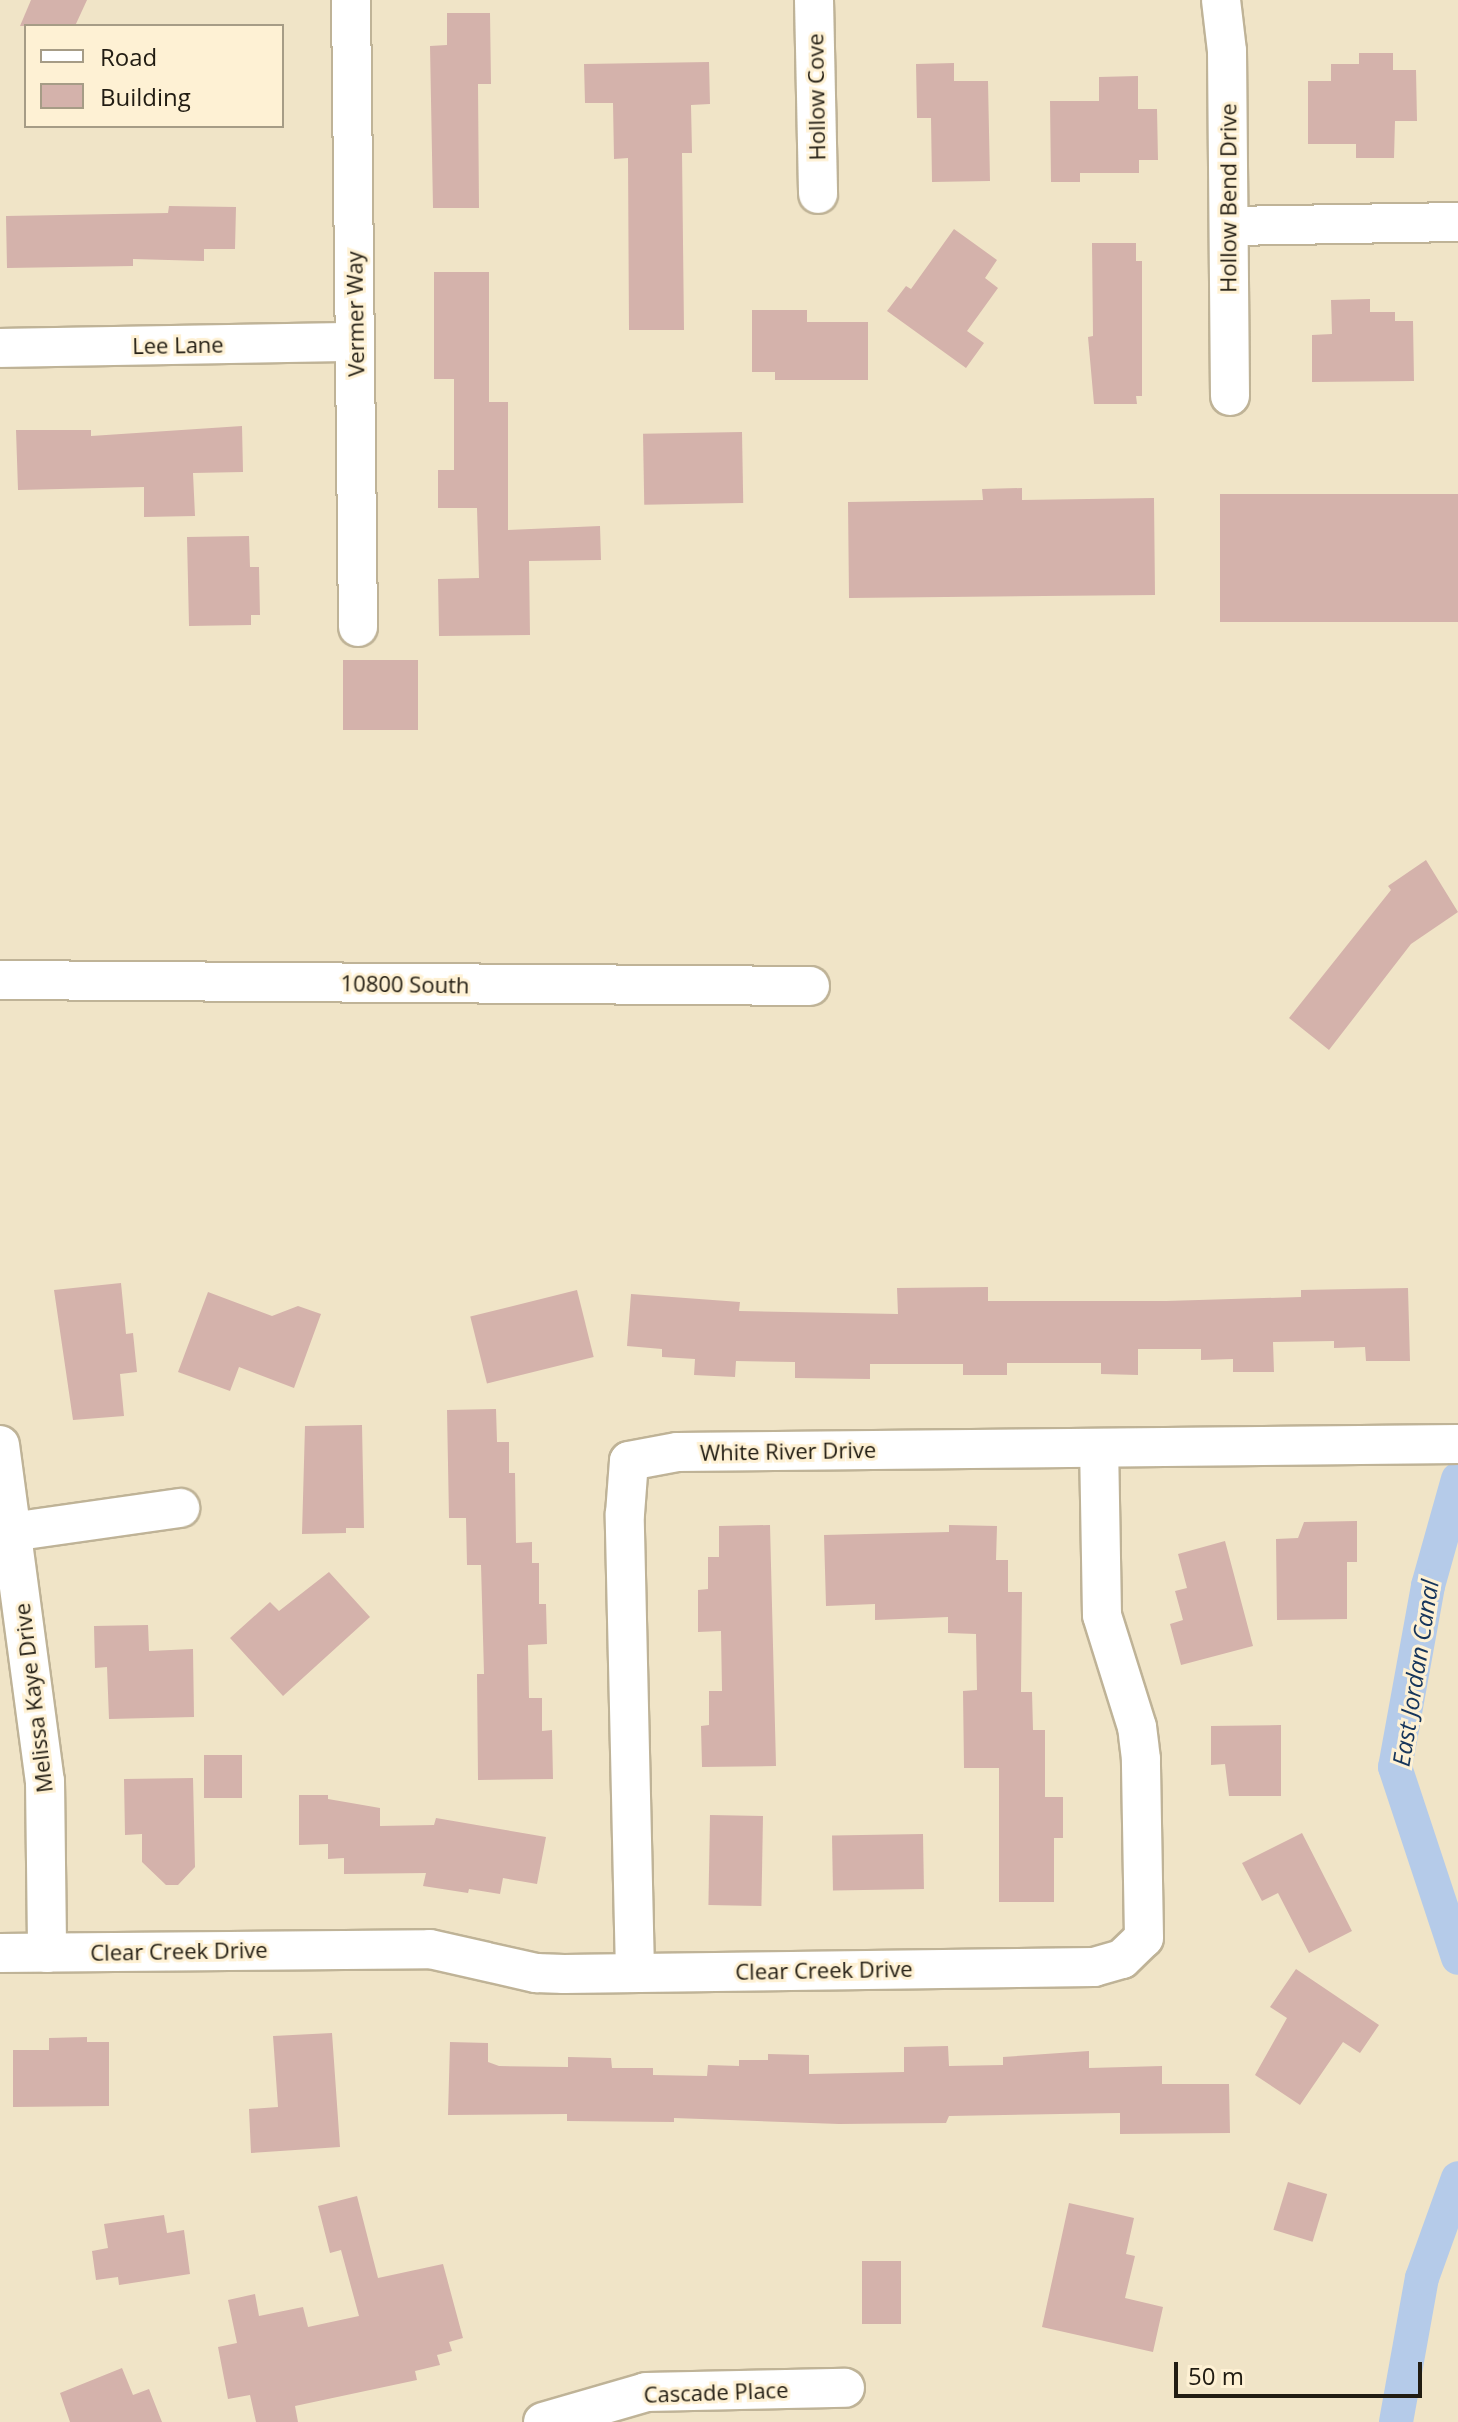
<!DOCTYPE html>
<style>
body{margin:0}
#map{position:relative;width:1458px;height:2422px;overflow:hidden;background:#f0e4c7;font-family:"Open Sans",sans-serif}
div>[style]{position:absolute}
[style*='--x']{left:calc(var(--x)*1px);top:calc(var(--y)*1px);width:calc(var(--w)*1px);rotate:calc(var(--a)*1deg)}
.canal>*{height:34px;margin:-17px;padding:0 17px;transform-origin:17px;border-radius:17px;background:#b5cbe9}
.building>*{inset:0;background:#d4b2ab;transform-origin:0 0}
.roads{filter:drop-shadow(2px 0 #bfb397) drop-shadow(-2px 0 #bfb397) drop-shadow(0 2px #bfb397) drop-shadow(0 -2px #bfb397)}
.minor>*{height:38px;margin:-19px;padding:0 19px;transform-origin:19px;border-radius:19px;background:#fff}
span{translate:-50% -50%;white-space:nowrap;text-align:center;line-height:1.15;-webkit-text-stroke:6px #fef1d4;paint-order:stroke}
.street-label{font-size:22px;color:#211c12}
.water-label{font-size:24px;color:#16355b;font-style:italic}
.legend{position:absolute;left:24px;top:24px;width:260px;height:104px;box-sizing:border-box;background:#fef1d4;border:2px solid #a69c86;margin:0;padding:10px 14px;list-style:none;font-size:24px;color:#211c12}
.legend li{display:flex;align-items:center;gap:16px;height:40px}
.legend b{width:40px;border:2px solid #a69c86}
.scale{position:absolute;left:1174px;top:2362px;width:248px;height:36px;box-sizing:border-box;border:4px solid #211c12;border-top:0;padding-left:10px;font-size:24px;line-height:28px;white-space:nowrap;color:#211c12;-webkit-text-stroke:6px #fef1d4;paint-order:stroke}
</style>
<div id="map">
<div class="canal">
<i style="--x:1458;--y:1479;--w:111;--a:105.7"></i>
<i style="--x:1428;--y:1586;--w:184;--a:100.3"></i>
<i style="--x:1395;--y:1767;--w:201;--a:71.7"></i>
<i style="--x:1396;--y:2422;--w:146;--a:-79.8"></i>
<i style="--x:1422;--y:2278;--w:106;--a:-70.2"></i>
</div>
<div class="building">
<i style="clip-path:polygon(31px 0,87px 0,75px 26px,20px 26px)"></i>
<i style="clip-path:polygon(447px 13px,490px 13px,491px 84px,478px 84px,479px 208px,433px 208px,430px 46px,447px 45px)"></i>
<i style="clip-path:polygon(1359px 53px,1393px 53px,1393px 70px,1416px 70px,1417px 121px,1395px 121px,1394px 158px,1356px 158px,1356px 144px,1308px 144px,1308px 81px,1331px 81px,1331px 64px,1359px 64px)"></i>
<i style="clip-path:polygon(709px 62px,710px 104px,691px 105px,692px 153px,682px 153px,684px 330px,629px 330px,628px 158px,614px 159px,613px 103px,585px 103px,584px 64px)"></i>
<i style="clip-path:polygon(954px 63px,954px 81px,988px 81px,990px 181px,932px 182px,931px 118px,917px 118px,916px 64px)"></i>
<i style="clip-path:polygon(1138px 76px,1138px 109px,1157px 109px,1158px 160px,1139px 160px,1139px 173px,1080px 173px,1080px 182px,1051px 182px,1050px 101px,1099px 101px,1099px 77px)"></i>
<i style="clip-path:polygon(169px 206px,236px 207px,235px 249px,204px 249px,204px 261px,133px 259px,133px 266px,7px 268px,6px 216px,168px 213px)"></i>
<i style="clip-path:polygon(954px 229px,997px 260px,985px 278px,998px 288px,967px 331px,984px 343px,966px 368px,887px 311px,906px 286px,911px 289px)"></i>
<i style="clip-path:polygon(1092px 243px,1136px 243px,1136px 261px,1142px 261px,1142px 396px,1136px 396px,1137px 404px,1094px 404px,1088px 337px,1093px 336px)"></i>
<i style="clip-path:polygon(434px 272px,489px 272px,489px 402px,508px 402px,508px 530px,600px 526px,601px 560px,529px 561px,530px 635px,439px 636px,438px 579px,479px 578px,477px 508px,438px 508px,438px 470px,454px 470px,454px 379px,434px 379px)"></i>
<i style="clip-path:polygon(1370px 299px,1370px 312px,1395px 312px,1395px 321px,1413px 321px,1414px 381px,1312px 382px,1312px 335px,1332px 334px,1331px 300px)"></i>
<i style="clip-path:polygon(752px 310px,807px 310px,807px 322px,868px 322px,868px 380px,775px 380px,775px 372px,752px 372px)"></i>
<i style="clip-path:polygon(242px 426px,243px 472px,193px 473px,195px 516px,144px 517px,144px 487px,18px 490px,16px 430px,91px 430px,91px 436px)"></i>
<i style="left:742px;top:432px;width:71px;height:99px;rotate:89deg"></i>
<i style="clip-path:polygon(1022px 488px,1022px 500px,1154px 498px,1155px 595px,849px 598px,848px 502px,983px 500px,982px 489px)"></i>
<i style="left:1458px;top:494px;width:128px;height:238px;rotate:90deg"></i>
<i style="clip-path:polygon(249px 536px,250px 567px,259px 567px,260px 615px,251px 615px,251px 625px,189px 626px,187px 537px)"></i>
<i style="left:343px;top:660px;width:75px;height:70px"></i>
<i style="clip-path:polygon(1426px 860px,1458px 912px,1411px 944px,1329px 1050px,1289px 1018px,1391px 890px,1388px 886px)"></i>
<i style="clip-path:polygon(121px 1283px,126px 1334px,133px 1333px,137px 1372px,120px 1374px,124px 1416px,73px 1420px,54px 1290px)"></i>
<i style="clip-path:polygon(988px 1287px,988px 1301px,1166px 1301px,1301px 1297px,1301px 1290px,1408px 1288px,1410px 1361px,1366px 1361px,1365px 1347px,1334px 1348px,1334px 1341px,1273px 1342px,1274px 1372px,1233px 1372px,1233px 1359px,1201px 1360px,1201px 1349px,1138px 1349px,1138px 1375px,1101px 1374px,1101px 1363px,1007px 1363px,1007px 1375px,963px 1375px,963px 1364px,870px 1364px,870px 1379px,795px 1378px,795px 1362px,736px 1361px,735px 1377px,694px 1375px,695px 1359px,662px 1357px,662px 1349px,627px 1346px,631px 1294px,740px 1302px,739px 1311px,898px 1314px,897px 1288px)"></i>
<i style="left:577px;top:1290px;width:69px;height:110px;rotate:76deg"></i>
<i style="clip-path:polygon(208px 1292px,272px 1316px,298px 1306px,321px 1314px,294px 1388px,239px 1367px,230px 1391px,178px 1372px)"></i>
<i style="clip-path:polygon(496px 1409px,497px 1442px,509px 1442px,509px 1473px,515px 1473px,516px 1543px,532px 1542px,532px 1563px,539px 1563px,539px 1604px,546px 1604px,547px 1644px,528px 1645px,529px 1698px,542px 1698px,542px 1731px,552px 1730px,553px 1779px,478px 1780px,477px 1674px,484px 1674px,481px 1565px,467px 1565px,466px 1518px,449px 1518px,447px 1410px)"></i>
<i style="clip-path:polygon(362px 1425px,364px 1528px,346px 1528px,346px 1533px,302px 1534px,305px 1426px)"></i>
<i style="clip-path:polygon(1357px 1521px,1357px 1562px,1347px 1562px,1347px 1619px,1277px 1620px,1276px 1539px,1298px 1538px,1304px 1522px)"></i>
<i style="clip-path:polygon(770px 1525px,776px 1766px,702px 1767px,701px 1726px,709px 1725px,709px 1691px,722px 1691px,721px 1631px,698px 1632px,698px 1590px,708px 1589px,708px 1557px,719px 1557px,719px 1526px)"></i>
<i style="clip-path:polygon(949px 1525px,997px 1526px,996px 1560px,1008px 1560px,1008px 1592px,1022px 1592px,1021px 1692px,1032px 1692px,1033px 1730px,1045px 1730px,1045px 1797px,1063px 1797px,1063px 1838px,1054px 1838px,1054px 1902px,999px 1902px,999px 1768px,964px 1768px,963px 1691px,977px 1690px,976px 1634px,948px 1633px,948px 1617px,875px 1620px,875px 1604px,826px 1606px,824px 1535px,949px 1532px)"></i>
<i style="clip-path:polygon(1225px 1541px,1253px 1646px,1181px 1665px,1170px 1624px,1183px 1620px,1175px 1591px,1187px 1588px,1178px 1554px)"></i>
<i style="clip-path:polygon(329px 1572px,370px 1617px,283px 1696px,230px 1638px,270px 1602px,279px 1611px)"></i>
<i style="clip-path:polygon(148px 1625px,149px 1651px,193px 1649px,194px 1717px,109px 1719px,107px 1667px,95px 1668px,94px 1626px)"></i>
<i style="clip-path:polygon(1281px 1725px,1281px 1796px,1229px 1796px,1225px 1764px,1211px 1765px,1211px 1726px)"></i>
<i style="left:204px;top:1755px;width:38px;height:43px"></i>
<i style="clip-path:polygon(193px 1778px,195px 1867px,178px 1885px,166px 1885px,142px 1862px,142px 1834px,125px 1835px,124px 1779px)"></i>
<i style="clip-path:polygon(299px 1795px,328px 1795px,328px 1799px,380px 1808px,380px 1826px,434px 1825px,436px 1818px,546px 1837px,537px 1884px,503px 1878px,500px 1894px,469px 1889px,468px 1893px,423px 1886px,426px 1873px,344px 1874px,344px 1858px,328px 1859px,328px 1844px,299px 1845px)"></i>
<i style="left:710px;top:1815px;width:53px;height:90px;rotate:1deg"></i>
<i style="clip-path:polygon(1302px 1833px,1352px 1931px,1309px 1953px,1278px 1893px,1262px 1901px,1242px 1863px)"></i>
<i style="left:923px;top:1834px;width:55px;height:91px;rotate:89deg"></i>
<i style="clip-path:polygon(1296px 1969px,1379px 2025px,1360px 2053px,1343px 2042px,1300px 2105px,1255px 2075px,1287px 2018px,1270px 2007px)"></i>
<i style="clip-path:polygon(332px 2033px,340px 2147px,251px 2153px,249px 2109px,278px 2107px,273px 2036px)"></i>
<i style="clip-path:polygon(87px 2037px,87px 2042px,109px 2042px,109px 2106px,13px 2107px,13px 2050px,49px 2050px,49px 2038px)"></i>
<i style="clip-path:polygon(450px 2042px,488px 2043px,488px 2062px,499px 2066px,568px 2067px,568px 2057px,611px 2058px,612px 2068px,653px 2068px,653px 2075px,707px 2076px,708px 2065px,739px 2066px,739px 2060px,768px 2060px,768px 2054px,809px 2055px,809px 2074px,904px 2072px,904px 2047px,948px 2046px,949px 2066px,1003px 2065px,1003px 2057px,1089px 2051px,1089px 2068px,1162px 2066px,1162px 2084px,1229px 2084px,1230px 2133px,1120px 2134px,1120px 2113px,949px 2116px,946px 2123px,839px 2124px,674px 2118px,674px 2122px,567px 2121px,567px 2114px,448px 2115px)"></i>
<i style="left:1288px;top:2182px;width:41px;height:50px;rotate:17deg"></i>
<i style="clip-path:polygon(357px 2196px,378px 2278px,443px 2264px,463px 2338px,449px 2342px,452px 2351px,437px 2355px,440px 2365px,415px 2371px,417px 2380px,295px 2406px,298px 2422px,256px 2422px,250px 2395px,228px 2399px,218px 2347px,237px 2343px,228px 2300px,255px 2294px,259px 2316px,303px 2307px,308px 2327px,359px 2316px,341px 2250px,330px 2253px,318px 2206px)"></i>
<i style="clip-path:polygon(1069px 2203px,1134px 2218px,1126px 2254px,1135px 2256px,1125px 2298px,1163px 2307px,1153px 2352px,1042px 2327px)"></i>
<i style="clip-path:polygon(164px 2215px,167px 2233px,184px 2230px,190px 2274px,119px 2285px,118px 2277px,96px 2280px,92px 2251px,108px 2248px,104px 2224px)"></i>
<i style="left:862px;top:2261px;width:39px;height:63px"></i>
<i style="clip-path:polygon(122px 2368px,133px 2395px,149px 2389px,162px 2422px,70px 2422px,60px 2393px)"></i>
</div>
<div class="roads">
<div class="minor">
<i style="--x:351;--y:0;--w:627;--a:89.36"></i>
<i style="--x:814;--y:0;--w:194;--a:88.8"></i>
<i style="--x:1221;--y:0;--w:51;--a:83.3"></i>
<i style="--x:1227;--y:51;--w:345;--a:89.5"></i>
<i style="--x:1229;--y:226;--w:229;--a:-1"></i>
<i style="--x:0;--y:348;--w:355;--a:-1"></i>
<i style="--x:0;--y:980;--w:810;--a:0.42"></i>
<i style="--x:0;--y:1445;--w:339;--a:82.4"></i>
<i style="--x:45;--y:1781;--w:172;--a:89.3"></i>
<i style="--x:11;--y:1532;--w:171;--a:-8.1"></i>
<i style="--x:0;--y:1953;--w:430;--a:-0.5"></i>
<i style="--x:430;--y:1949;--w:109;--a:12.8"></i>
<i style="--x:536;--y:1973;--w:28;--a:2"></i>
<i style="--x:564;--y:1974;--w:530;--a:-0.76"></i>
<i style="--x:1094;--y:1967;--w:29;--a:-16"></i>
<i style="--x:1122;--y:1959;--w:30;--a:-44"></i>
<i style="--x:1144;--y:1938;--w:179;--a:-91"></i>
<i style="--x:1141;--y:1759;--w:32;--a:-97"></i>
<i style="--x:1137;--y:1727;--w:117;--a:-107.4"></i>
<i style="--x:1102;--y:1615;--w:167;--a:-91"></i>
<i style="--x:635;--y:1972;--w:458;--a:-91.3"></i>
<i style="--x:625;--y:1514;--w:53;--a:-85.7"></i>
<i style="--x:629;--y:1461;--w:49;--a:-10.6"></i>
<i style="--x:677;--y:1452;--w:781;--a:-0.59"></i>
<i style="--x:543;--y:2422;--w:107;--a:-16.2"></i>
<i style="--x:646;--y:2392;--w:199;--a:-1.2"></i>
</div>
</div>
<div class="street-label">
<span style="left:816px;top:97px;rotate:-91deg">Hollow Cove</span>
<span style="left:1228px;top:198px;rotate:-90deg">Hollow Bend Drive</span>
<span style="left:355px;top:314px;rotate:-91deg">Vermer Way</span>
<span style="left:178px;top:345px;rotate:-1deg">Lee Lane</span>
<span style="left:405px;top:984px;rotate:1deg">10800 South</span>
<span style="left:788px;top:1451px;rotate:-1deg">White River Drive</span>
<span style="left:33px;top:1698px;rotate:-97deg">Melissa Kaye Drive</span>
<span style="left:179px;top:1951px;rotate:-1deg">Clear Creek Drive</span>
<span style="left:824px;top:1970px;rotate:-1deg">Clear Creek Drive</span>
<span style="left:716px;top:2392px;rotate:-2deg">Cascade Place</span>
</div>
<div class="water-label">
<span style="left:1415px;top:1673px;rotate:-81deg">East Jordan Canal</span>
</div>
<ul class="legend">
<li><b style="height:10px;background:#fff"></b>Road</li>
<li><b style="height:22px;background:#d4b2ab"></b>Building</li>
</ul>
<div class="scale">50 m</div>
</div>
